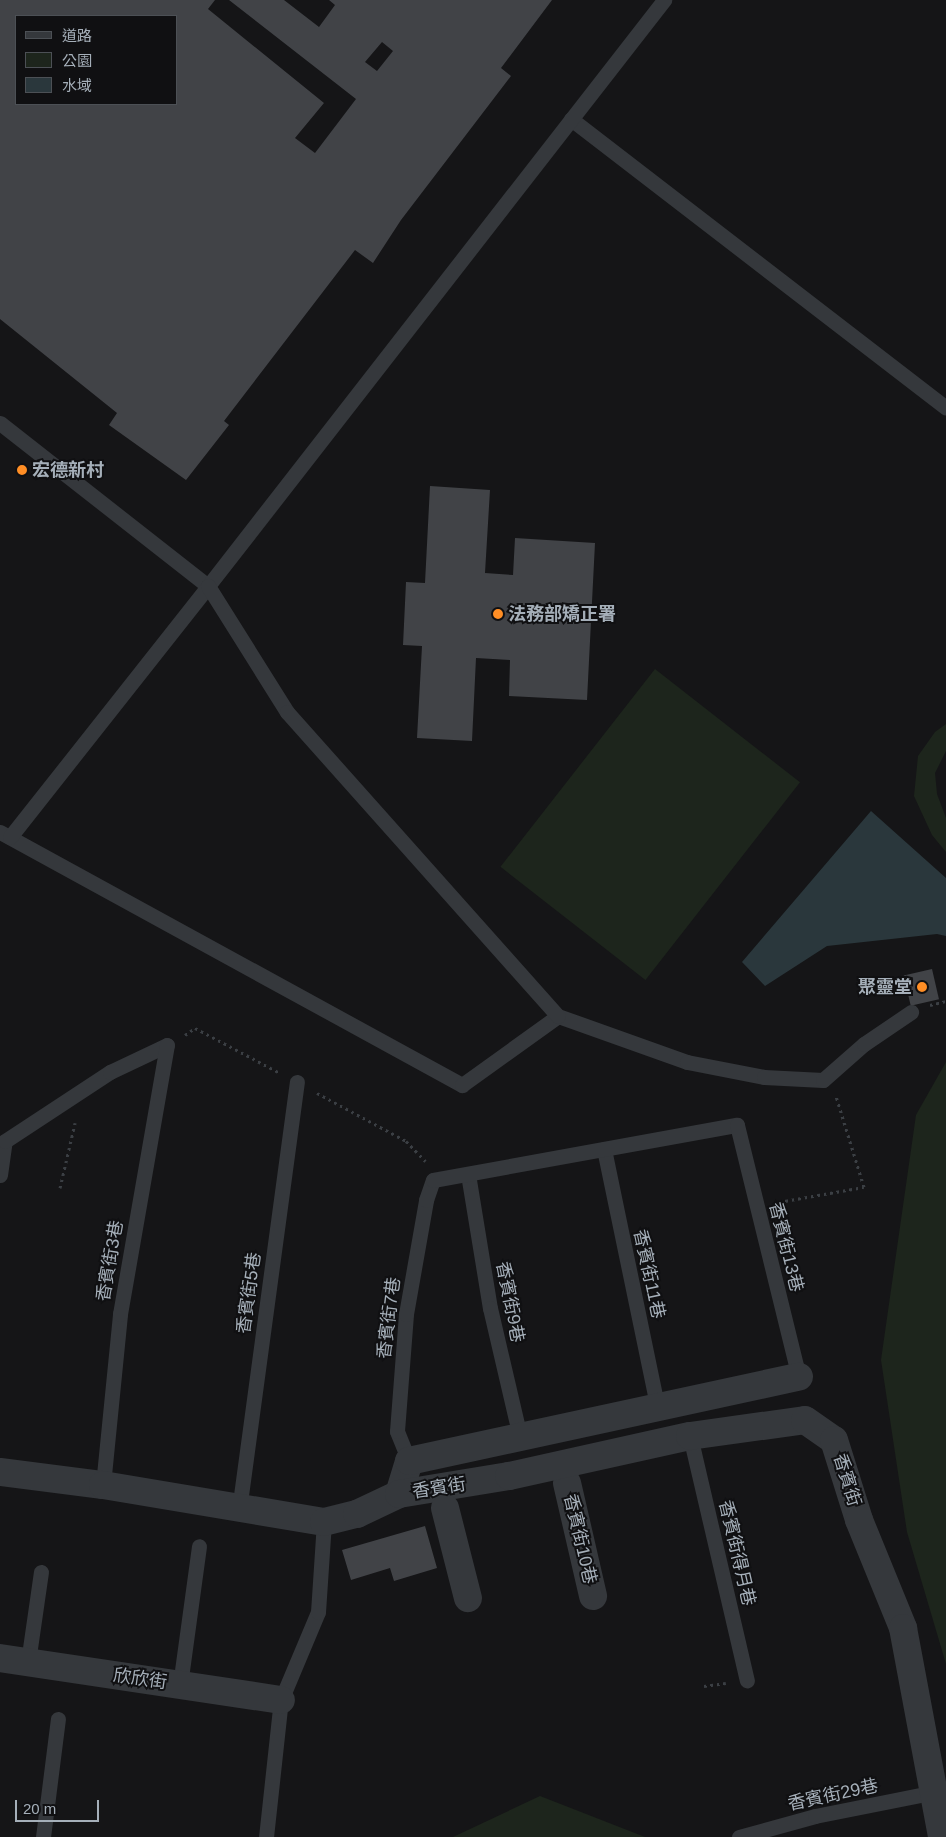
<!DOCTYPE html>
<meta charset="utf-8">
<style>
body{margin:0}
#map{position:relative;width:946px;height:1837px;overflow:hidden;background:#151517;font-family:Helvetica,"Noto Sans TC",sans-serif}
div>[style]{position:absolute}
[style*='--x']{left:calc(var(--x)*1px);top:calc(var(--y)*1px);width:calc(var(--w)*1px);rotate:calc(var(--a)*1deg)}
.green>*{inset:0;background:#1d251c;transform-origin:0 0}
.water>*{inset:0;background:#2a373c}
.building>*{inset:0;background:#414347;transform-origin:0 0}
.path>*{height:3px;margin-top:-1.5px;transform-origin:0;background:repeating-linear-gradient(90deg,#3b3f44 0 2.5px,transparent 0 6.5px)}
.service>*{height:15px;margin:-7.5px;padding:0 7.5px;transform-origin:7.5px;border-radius:7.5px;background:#35383c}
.minor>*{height:28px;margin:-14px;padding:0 14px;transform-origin:14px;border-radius:14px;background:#35383c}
.dots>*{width:14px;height:14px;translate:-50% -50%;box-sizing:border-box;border:2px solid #101012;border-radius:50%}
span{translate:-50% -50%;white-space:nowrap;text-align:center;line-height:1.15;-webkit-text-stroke:4px #101012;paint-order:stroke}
.poi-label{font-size:18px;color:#a5afb9;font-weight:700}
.left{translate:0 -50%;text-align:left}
.right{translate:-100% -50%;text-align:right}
.street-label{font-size:18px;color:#a5afb9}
.legend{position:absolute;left:15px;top:15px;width:162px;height:90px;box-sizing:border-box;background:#101012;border:1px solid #4c5055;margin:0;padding:6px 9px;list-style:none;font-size:15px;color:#a5afb9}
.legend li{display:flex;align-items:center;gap:10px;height:25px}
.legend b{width:25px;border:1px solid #4c5055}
.scale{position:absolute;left:15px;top:1800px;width:84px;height:22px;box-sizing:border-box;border:2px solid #a5afb9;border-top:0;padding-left:6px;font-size:15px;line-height:18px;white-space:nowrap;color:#a5afb9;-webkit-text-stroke:4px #101012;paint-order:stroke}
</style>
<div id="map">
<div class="green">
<i style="left:655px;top:669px;width:184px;height:251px;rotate:38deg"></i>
<i style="clip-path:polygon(946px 724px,946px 751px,935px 773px,937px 794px,946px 818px,946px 852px,932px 835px,914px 796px,918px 756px,935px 732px)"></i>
<i style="clip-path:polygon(946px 1062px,946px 1664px,907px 1532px,881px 1360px,916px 1115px)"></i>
<i style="clip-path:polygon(540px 1796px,645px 1837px,453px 1837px)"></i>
</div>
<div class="water">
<i style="clip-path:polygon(871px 811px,946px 878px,946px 936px,937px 934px,827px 946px,765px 986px,742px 962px)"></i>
</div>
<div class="building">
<i style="clip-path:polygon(evenodd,0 0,215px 0,208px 9px,324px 103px,295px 138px,315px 153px,356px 99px,229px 0,284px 0,319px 27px,335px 5px,329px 0,552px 0,501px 68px,511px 76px,401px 220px,373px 263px,355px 250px,224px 421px,229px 425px,186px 480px,109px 425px,117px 413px,0 319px,0 0,16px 16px,176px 16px,176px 104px,16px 104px,16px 16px,0 0,382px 42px,393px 51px,377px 71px,365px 62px,382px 42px)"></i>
<i style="clip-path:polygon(430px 486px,490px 490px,485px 573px,513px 575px,515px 538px,595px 543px,587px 700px,509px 696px,510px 660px,476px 658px,472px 741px,417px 738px,422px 646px,403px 645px,406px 582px,425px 583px)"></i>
<i style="left:932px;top:969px;width:31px;height:29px;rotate:77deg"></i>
<i style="clip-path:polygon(425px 1526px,437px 1568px,394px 1581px,390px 1568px,351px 1580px,342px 1550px)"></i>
</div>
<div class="path">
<i style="--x:930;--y:1005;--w:16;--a:-14"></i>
<i style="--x:185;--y:1035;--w:12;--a:-35"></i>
<i style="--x:195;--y:1028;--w:94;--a:27.9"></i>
<i style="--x:317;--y:1093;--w:101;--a:28.3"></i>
<i style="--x:406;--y:1141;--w:28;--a:46"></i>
<i style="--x:60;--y:1188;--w:67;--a:-77"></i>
<i style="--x:779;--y:1202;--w:86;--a:-10"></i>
<i style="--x:864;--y:1187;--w:95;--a:-107.1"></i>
<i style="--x:704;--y:1686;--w:22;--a:-8"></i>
</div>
<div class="service">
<i style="--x:571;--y:119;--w:473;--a:37.6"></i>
<i style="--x:0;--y:423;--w:264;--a:38.1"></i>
<i style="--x:208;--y:586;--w:743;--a:-52.11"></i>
<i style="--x:0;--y:832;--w:527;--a:28.71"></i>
<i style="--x:462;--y:1085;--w:118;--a:-35.7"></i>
<i style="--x:558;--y:1016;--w:137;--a:19.6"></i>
<i style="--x:687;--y:1062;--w:78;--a:11"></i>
<i style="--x:764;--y:1077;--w:59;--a:2.9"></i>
<i style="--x:823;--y:1080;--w:55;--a:-41.3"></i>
<i style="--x:864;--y:1044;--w:57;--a:-34.2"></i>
<i style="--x:10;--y:837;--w:320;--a:-51.7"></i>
<i style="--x:208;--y:586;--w:149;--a:57.9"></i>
<i style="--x:287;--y:712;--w:407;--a:48.3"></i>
<i style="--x:604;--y:1149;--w:262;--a:78.3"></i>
<i style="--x:468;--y:1174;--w:136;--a:80.7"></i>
<i style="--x:490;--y:1308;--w:132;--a:76.9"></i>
<i style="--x:0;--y:1175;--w:34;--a:-82"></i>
<i style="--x:5;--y:1141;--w:126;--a:-33.3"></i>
<i style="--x:110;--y:1072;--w:63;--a:-25.3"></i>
<i style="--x:690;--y:1436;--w:251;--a:76.9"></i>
<i style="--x:409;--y:1461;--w:32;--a:-112"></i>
<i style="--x:397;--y:1431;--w:117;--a:-85.6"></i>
<i style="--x:406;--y:1314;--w:116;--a:-80"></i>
<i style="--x:426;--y:1200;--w:21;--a:-71"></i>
<i style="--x:433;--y:1180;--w:309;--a:-10.3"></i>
<i style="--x:737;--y:1125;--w:260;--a:76.2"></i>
<i style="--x:103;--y:1485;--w:172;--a:-84.3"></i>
<i style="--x:120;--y:1314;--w:273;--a:-80.1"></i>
<i style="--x:239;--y:1510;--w:432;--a:-82.3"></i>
<i style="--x:28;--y:1662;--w:91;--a:-81.8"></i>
<i style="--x:180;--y:1685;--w:140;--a:-82.2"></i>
<i style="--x:43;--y:1837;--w:119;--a:-82.8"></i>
<i style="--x:266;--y:1837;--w:138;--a:-83.8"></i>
<i style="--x:281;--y:1700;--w:95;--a:-67.2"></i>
<i style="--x:318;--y:1612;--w:90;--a:-86.2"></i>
<i style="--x:739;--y:1837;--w:79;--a:-15.4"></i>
<i style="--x:815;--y:1816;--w:122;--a:-11.3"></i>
</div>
<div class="minor">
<i style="--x:0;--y:1472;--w:104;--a:7.2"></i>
<i style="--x:103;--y:1485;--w:224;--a:9.5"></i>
<i style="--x:324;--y:1522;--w:34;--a:-14"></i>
<i style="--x:357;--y:1514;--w:47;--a:-25.5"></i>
<i style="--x:399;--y:1494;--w:34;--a:-73"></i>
<i style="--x:409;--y:1461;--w:399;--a:-12.2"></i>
<i style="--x:567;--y:1483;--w:116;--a:77"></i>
<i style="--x:399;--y:1494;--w:111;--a:-9.3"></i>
<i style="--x:509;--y:1476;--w:185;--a:-12.5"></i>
<i style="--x:690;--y:1436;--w:116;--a:-7.9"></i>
<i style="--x:805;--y:1420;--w:35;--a:35"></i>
<i style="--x:834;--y:1440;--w:84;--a:72.6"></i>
<i style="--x:859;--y:1520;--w:117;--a:67.8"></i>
<i style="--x:903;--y:1628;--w:213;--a:79.4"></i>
<i style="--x:445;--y:1508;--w:93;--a:75.7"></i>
<i style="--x:0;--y:1658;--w:284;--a:8.5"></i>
</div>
<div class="dots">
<i style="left:22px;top:470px;background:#ff8e25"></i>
<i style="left:498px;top:614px;background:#ff8e25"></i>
<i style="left:922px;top:987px;background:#ff8e25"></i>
</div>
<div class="poi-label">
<span class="left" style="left:32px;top:470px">宏德新村</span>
<span class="left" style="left:508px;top:614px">法務部矯正署</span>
<span class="right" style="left:912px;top:987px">聚靈堂</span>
</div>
<div class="street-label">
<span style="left:786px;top:1247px;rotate:76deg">香賓街13巷</span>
<span style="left:110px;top:1261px;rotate:-80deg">香賓街3巷</span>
<span style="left:649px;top:1274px;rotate:78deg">香賓街11巷</span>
<span style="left:249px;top:1293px;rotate:-82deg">香賓街5巷</span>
<span style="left:510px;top:1302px;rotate:79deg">香賓街9巷</span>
<span style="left:389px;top:1318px;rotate:-83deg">香賓街7巷</span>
<span style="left:847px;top:1480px;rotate:73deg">香賓街</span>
<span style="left:439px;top:1488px;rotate:-9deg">香賓街</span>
<span style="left:580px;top:1539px;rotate:77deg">香賓街10巷</span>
<span style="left:737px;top:1553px;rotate:77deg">香賓街得月巷</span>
<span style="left:140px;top:1679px;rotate:8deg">欣欣街</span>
<span style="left:833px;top:1795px;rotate:-12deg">香賓街29巷</span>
</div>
<ul class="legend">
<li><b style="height:6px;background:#35383c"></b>道路</li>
<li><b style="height:14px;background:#1d251c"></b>公園</li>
<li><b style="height:14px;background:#2a373c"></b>水域</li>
</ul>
<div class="scale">20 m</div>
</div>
